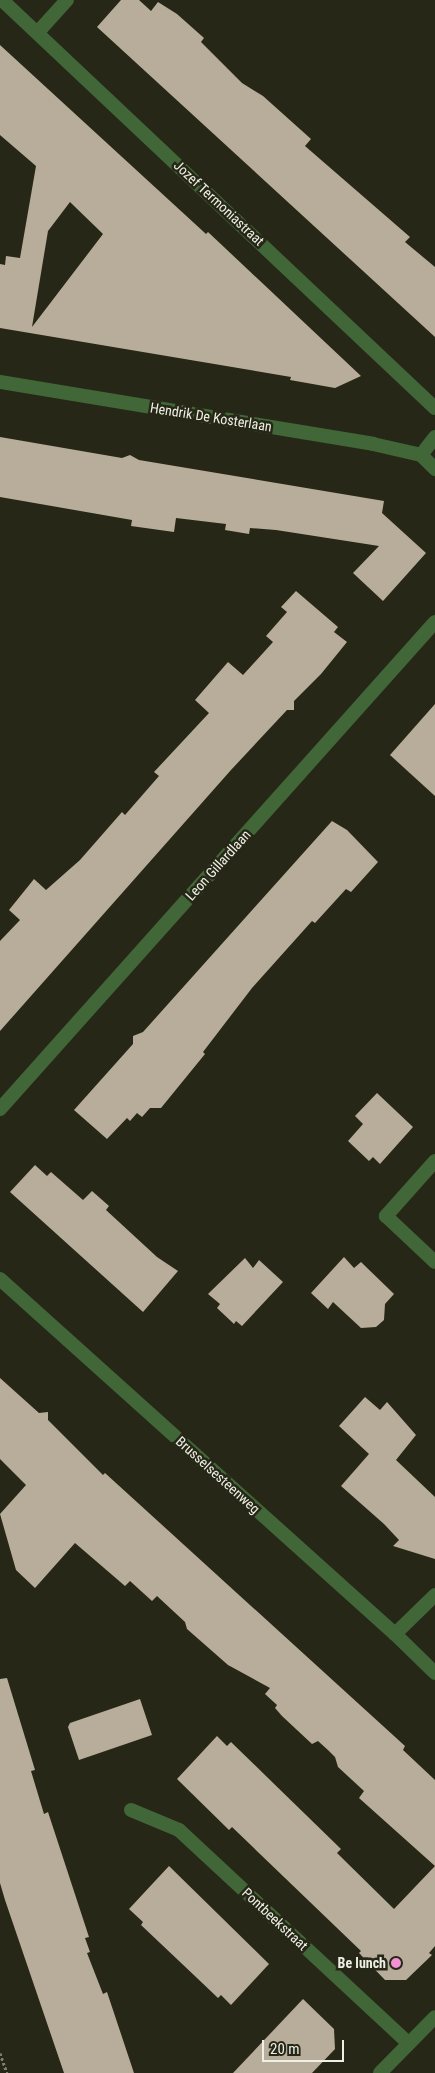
<!DOCTYPE html>
<style>
body{margin:0}
#map{position:relative;width:435px;height:2073px;overflow:hidden;background:#262716;font-family:"Roboto Condensed",sans-serif}
div>[style]{position:absolute}
[style*='--x']{left:calc(var(--x)*1px);top:calc(var(--y)*1px);width:calc(var(--w)*1px);rotate:calc(var(--a)*1deg)}
.building>*{inset:0;background:#b7ad9a}
.path>*{height:3px;margin-top:-1.5px;transform-origin:0;background:repeating-linear-gradient(90deg,#7e7f71 0 2.5px,transparent 0 5px)}
.minor>*{height:14px;margin:-7px;padding:0 7px;transform-origin:7px;border-radius:7px;background:#416638}
.dots>*{width:14px;height:14px;translate:-50% -50%;box-sizing:border-box;border:2px solid #262716;border-radius:50%}
span{translate:-50% -50%;white-space:nowrap;text-align:center;line-height:1.15;-webkit-text-stroke:5px #262716;paint-order:stroke}
.street-label{font-size:14px;color:#eef0e5}
.poi-label{font-size:14px;color:#eef0e5;font-weight:700}
.right{translate:-100% -50%;text-align:right}
.scale{position:absolute;left:262px;top:2040px;width:82px;height:22px;box-sizing:border-box;border:2px solid #eef0e5;border-top:0;padding-left:6px;font-size:15px;line-height:18px;white-space:nowrap;color:#eef0e5;-webkit-text-stroke:4px #262716;paint-order:stroke}
</style>
<div id="map">
<div class="building">
<i style="clip-path:polygon(121px 0,139px 0,151px 11px,158px 2px,177px 14px,204px 38px,201px 42px,242px 83px,263px 96px,311px 139px,305px 146px,410px 237px,405px 242px,435px 267px,435px 337px,97px 27px)"></i>
<i style="clip-path:polygon(evenodd,0 45px,206px 234px,208px 232px,361px 376px,335px 388px,290px 380px,291px 377px,0 328px,0 264px,5px 265px,6px 256px,20px 258px,36px 166px,0 135px,0 45px,70px 202px,103px 234px,32px 327px,48px 231px,70px 202px)"></i>
<i style="clip-path:polygon(0 437px,122px 458px,130px 455px,139px 460px,384px 501px,382px 513px,426px 553px,383px 601px,353px 573px,379px 546px,276px 530px,250px 528px,249px 534px,225px 530px,226px 524px,176px 518px,174px 532px,131px 526px,132px 520px,0 497px)"></i>
<i style="clip-path:polygon(296px 591px,338px 627px,334px 632px,347px 642px,321px 674px,294px 701px,294px 710px,287px 710px,231px 770px,0 1031px,0 941px,20px 920px,9px 910px,34px 879px,46px 890px,80px 860px,122px 812px,125px 815px,159px 776px,154px 772px,209px 713px,195px 700px,228px 662px,243px 675px,273px 642px,266px 636px,287px 612px,281px 607px)"></i>
<i style="clip-path:polygon(435px 704px,435px 796px,390px 755px)"></i>
<i style="clip-path:polygon(332px 821px,347px 830px,378px 862px,351px 892px,346px 889px,315px 923px,312px 921px,252px 988px,203px 1052px,205px 1054px,161px 1108px,150px 1108px,142px 1117px,137px 1113px,130px 1121px,127px 1118px,107px 1139px,74px 1110px,133px 1044px,133px 1036px,143px 1032px)"></i>
<i style="clip-path:polygon(377px 1093px,413px 1127px,380px 1164px,373px 1157px,369px 1161px,348px 1141px,363px 1124px,355px 1116px)"></i>
<i style="clip-path:polygon(35px 1165px,47px 1176px,51px 1172px,83px 1200px,92px 1191px,109px 1206px,106px 1210px,157px 1257px,178px 1271px,143px 1312px,10px 1192px)"></i>
<i style="clip-path:polygon(344px 1257px,354px 1268px,361px 1262px,394px 1294px,385px 1304px,384px 1320px,376px 1327px,361px 1328px,333px 1302px,328px 1309px,311px 1293px)"></i>
<i style="clip-path:polygon(245px 1258px,253px 1268px,259px 1260px,283px 1282px,242px 1326px,236px 1321px,234px 1324px,217px 1308px,220px 1304px,208px 1294px)"></i>
<i style="clip-path:polygon(0 1378px,39px 1413px,48px 1412px,48px 1420px,103px 1475px,105px 1473px,405px 1746px,403px 1750px,435px 1780px,435px 1946px,429px 1953px,432px 1955px,406px 1980px,385px 1980px,359px 1953px,361px 1951px,232px 1827px,229px 1830px,177px 1779px,217px 1736px,227px 1746px,231px 1742px,341px 1849px,337px 1853px,394px 1909px,435px 1866px,359px 1798px,364px 1791px,338px 1767px,335px 1757px,329px 1751px,318px 1741px,312px 1744px,282px 1716px,275px 1708px,277px 1705px,265px 1694px,270px 1688px,228px 1665px,187px 1629px,185px 1622px,157px 1596px,152px 1601px,130px 1581px,125px 1586px,75px 1543px,35px 1588px,16px 1570px,0 1514px,26px 1485px,0 1459px)"></i>
<i style="clip-path:polygon(365px 1397px,380px 1410px,387px 1402px,416px 1435px,396px 1460px,435px 1497px,435px 1559px,393px 1546px,399px 1540px,384px 1524px,341px 1486px,369px 1454px,339px 1426px)"></i>
<i style="clip-path:polygon(7px 1678px,35px 1770px,31px 1771px,44px 1814px,48px 1812px,89px 1937px,85px 1938px,90px 1952px,87px 1953px,103px 1994px,107px 1992px,134px 2073px,64px 2073px,5px 1900px,0 1883px,0 1679px)"></i>
<i style="clip-path:polygon(140px 1699px,152px 1735px,79px 1760px,68px 1727px,70px 1723px)"></i>
<i style="clip-path:polygon(169px 1866px,269px 1964px,231px 2005px,221px 1995px,218px 1998px,197px 1978px,141px 1925px,143px 1922px,129px 1909px)"></i>
<i style="clip-path:polygon(303px 1999px,334px 2029px,335px 2049px,312px 2073px,233px 2073px)"></i>
</div>
<div class="path">
<i style="--x:0;--y:2053;--w:21;--a:71"></i>
</div>
<div class="minor">
<i style="--x:2;--y:0;--w:595;--a:43.3"></i>
<i style="--x:38;--y:32;--w:43;--a:-47.8"></i>
<i style="--x:0;--y:382;--w:378;--a:9.4"></i>
<i style="--x:373;--y:444;--w:49;--a:12.9"></i>
<i style="--x:421;--y:455;--w:20;--a:45"></i>
<i style="--x:421;--y:455;--w:23;--a:-52"></i>
<i style="--x:0;--y:1109;--w:653;--a:-48.23"></i>
<i style="--x:435;--y:1161;--w:74;--a:131.7"></i>
<i style="--x:386;--y:1216;--w:67;--a:43.2"></i>
<i style="--x:0;--y:1279;--w:531;--a:41.95"></i>
<i style="--x:395;--y:1634;--w:56;--a:44.3"></i>
<i style="--x:395;--y:1634;--w:56;--a:-44.3"></i>
<i style="--x:131;--y:1810;--w:52;--a:22.6"></i>
<i style="--x:179;--y:1830;--w:313;--a:42.9"></i>
<i style="--x:380;--y:2073;--w:78;--a:-45.5"></i>
</div>
<div class="dots">
<i style="left:396px;top:1963px;background:#f391d5"></i>
</div>
<div class="street-label">
<span style="left:219px;top:203px;rotate:43deg">Jozef Termoniastraat</span>
<span style="left:211px;top:417px;rotate:9deg">Hendrik De Kosterlaan</span>
<span style="left:218px;top:865px;rotate:-48deg">Leon Gillardlaan</span>
<span style="left:218px;top:1475px;rotate:42deg">Brusselsesteenweg</span>
<span style="left:275px;top:1919px;rotate:43deg">Pontbeekstraat</span>
</div>
<div class="poi-label">
<span class="right" style="left:386px;top:1963px">Be lunch</span>
</div>
<div class="scale">20 m</div>
</div>
